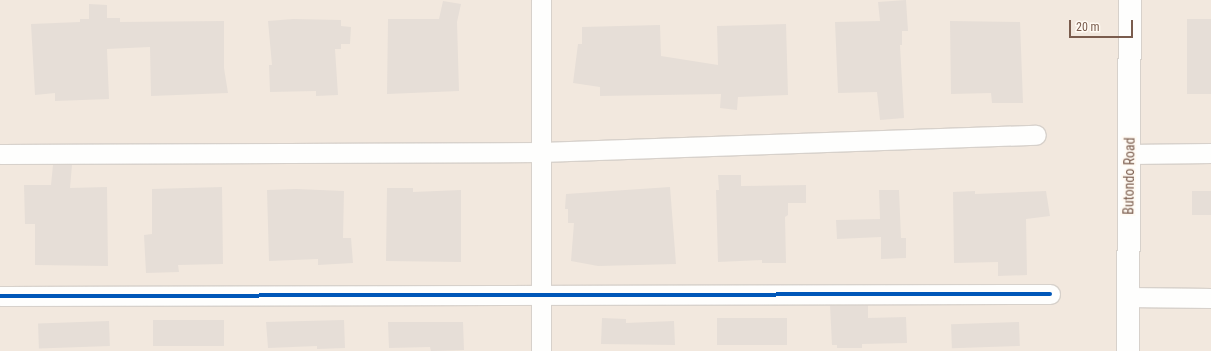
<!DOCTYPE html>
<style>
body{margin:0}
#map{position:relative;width:1211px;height:351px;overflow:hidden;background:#f9f5f0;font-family:"Roboto Condensed",sans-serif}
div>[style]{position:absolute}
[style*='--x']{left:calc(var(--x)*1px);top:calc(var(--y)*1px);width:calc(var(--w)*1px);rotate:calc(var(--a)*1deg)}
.residential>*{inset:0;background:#f2e8de;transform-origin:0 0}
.building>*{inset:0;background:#e6ded7;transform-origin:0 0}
.roads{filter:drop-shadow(1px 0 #d7d1cb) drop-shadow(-1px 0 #d7d1cb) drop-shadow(0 1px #d7d1cb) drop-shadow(0 -1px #d7d1cb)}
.street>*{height:19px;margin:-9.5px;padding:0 9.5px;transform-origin:9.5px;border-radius:9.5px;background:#fefefd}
.secondary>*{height:22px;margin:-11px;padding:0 11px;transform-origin:11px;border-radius:11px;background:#fefefd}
.cycleway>*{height:4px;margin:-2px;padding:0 2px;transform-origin:2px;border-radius:2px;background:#0057b8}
span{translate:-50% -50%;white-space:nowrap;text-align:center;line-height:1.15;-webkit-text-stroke:4px #fffaf3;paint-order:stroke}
.street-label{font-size:14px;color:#7a5c4d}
.scale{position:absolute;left:1069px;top:20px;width:64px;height:18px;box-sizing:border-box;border:2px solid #7a5c4d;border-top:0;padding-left:5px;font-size:12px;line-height:14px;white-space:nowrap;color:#7a5c4d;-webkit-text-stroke:3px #fffaf3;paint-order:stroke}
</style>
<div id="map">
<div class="residential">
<i style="left:0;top:0;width:1211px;height:351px"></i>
</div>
<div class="building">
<i style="clip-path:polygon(906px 0,908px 31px,902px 31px,902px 45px,900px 45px,904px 118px,880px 120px,877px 92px,838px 93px,835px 22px,880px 21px,878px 2px)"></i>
<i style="clip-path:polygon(443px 1px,461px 4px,457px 22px,459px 91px,387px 94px,388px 19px,439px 19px)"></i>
<i style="clip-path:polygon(89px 4px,107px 5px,107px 18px,120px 18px,120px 22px,224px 21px,224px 68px,228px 93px,151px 96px,150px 47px,107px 49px,109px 99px,55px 101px,55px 93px,35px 95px,31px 24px,80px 22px,80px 19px,89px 19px)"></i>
<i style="clip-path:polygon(293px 19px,341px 20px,341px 26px,351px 27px,350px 44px,341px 44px,341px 49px,335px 49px,338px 95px,316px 96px,316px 91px,270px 92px,269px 65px,272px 65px,268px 21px)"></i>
<i style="left:1211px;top:19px;width:75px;height:24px;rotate:90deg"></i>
<i style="clip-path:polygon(950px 21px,1020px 22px,1023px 103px,992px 103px,991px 93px,951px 94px)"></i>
<i style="clip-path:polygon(786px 24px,788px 95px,738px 97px,737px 110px,720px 108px,721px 94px,600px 96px,600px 87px,573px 83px,578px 44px,582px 44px,582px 27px,660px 25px,661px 56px,718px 65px,717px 26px)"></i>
<i style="clip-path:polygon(53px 165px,72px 165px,70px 188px,107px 187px,108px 266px,35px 265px,35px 224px,25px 224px,24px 185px,51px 185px)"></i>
<i style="clip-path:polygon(718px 175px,741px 175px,741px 186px,806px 185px,806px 203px,788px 203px,788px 215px,785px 217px,786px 263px,762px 263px,762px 260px,718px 262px,716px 190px,719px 190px)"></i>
<i style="clip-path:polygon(222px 187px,223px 264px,178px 265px,179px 272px,146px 273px,144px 235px,152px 234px,152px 189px)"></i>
<i style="clip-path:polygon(670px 187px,676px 264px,598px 266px,571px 261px,574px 223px,568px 223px,568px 209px,565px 209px,566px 194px)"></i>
<i style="clip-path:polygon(387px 188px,413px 188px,413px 192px,461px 190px,461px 262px,386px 261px)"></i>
<i style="clip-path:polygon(296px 189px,344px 191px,343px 238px,351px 238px,353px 263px,318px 265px,318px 259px,269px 261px,267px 190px)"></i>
<i style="clip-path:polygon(879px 190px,899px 190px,901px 238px,906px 238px,906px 258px,881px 259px,881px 237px,837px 239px,836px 220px,880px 219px)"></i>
<i style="clip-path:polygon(975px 191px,975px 194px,1046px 191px,1050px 216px,1026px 219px,1027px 275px,998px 276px,998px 262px,954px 263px,953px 192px)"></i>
<i style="left:1211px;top:191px;width:24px;height:19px;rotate:90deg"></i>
<i style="clip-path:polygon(830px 305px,868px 305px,868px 318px,906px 317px,907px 343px,862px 344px,862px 348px,837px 348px,837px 345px,832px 345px)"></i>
<i style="clip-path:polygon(602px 318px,626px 319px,626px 323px,674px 321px,675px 345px,601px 344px)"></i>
<i style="left:787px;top:318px;width:27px;height:70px;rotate:90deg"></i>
<i style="left:153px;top:320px;width:71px;height:26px"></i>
<i style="clip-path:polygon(344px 320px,345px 348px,317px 349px,317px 346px,268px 348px,266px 322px)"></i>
<i style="left:109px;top:321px;width:25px;height:71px;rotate:88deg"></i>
<i style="clip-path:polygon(388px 322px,463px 322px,464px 350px,431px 351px,430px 347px,389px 348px)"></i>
<i style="left:1019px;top:322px;width:24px;height:68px;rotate:88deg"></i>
</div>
<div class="roads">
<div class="street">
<i style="--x:541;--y:0;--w:351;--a:90"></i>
<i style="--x:0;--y:154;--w:541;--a:-0.21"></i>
<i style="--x:541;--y:152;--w:495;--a:-2"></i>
<i style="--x:1129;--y:154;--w:82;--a:-0.7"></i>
<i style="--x:0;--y:296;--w:1050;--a:-0.11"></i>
<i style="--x:1128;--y:297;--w:83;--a:0.7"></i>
</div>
<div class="secondary">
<i style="--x:1128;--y:351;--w:351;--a:-89.7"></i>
</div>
</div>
<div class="cycleway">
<i style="--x:0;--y:296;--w:1050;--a:-0.11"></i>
</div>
<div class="street-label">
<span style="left:1129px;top:176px;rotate:-89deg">Butondo Road</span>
</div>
<div class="scale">20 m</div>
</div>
